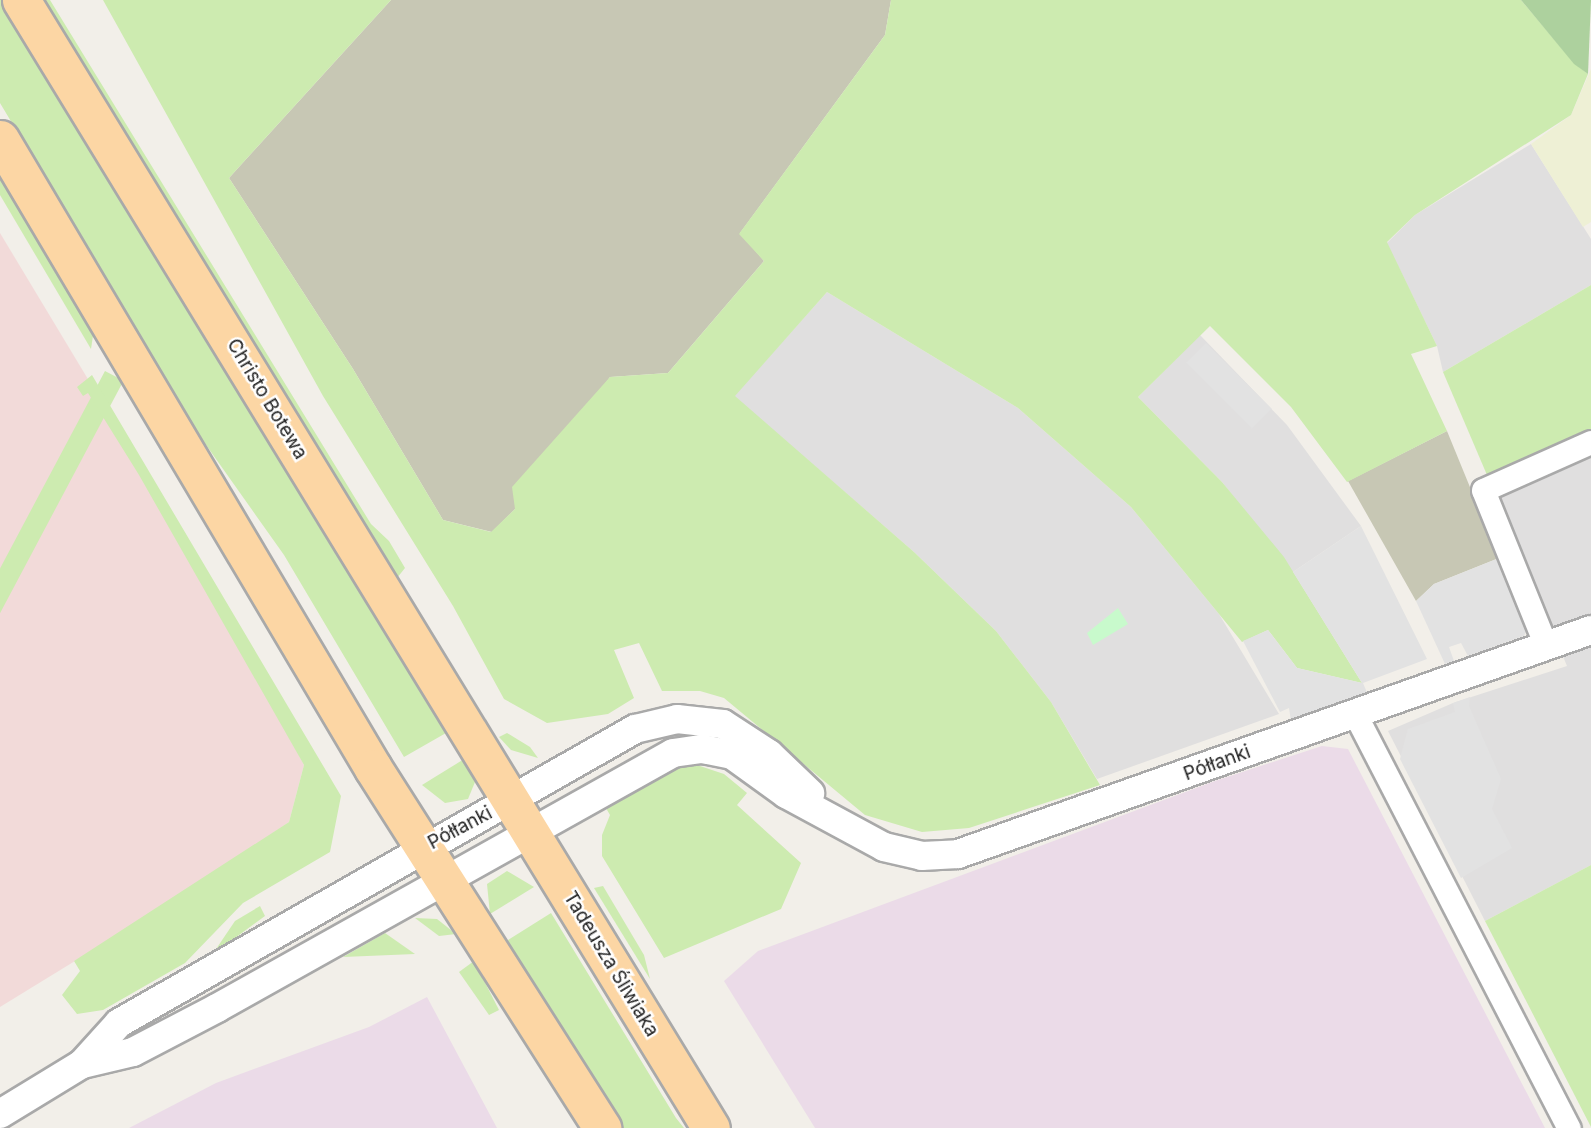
<!DOCTYPE html>
<meta charset="utf-8">
<style>
body{margin:0}
#map{position:relative;width:1591px;height:1128px;overflow:hidden;background:#f2efe9;font-family:Inter,sans-serif}
div>[style]{position:absolute}
[style*='--x']{left:calc(var(--x)*1px);top:calc(var(--y)*1px);width:calc(var(--w)*1px);rotate:calc(var(--a)*1deg)}
.residential>*{inset:0;background:#e0dfdf}
.commercial>*{inset:0;background:#f2dad9}
.industrial>*{inset:0;background:#ebdbe8}
.construction>*{inset:0;background:#c7c7b4}
.farmland>*{inset:0;background:#eef0d5}
.grass>*{inset:0;background:#cdebb0;transform-origin:0 0}
.forest>*{inset:0;background:#add19e}
.park>*{inset:0;background:#c8facc}
.parking>*{inset:0;background:#e2e2e2;transform-origin:0 0}
.roads{filter:drop-shadow(2px 0 #a9a9a9) drop-shadow(-2px 0 #a9a9a9) drop-shadow(0 2px #a9a9a9) drop-shadow(0 -2px #a9a9a9)}
.minor>*{height:23px;margin:-11.5px;padding:0 11.5px;transform-origin:11.5px;border-radius:11.5px;background:#fff}
.tertiary>*{height:28px;margin:-14px;padding:0 14px;transform-origin:14px;border-radius:14px;background:#fff}
.primary>*{height:37px;margin:-18.5px;padding:0 18.5px;transform-origin:18.5px;border-radius:18.5px;background:#fcd6a4}
span{translate:-50% -50%;white-space:nowrap;text-align:center;line-height:1.15;-webkit-text-stroke:5px #fff;paint-order:stroke}
.street-label{font-size:19px;color:#222}
</style>
<div id="map">
<div class="residential">
<i style="clip-path:polygon(1531px 144px,1591px 239px,1591px 285px,1443px 372px,1437px 346px,1387px 243px,1415px 215px)"></i>
<i style="clip-path:polygon(827px 292px,1018px 408px,1131px 507px,1219px 614px,1279px 714px,1097px 779px,1051px 702px,996px 631px,914px 552px,734px 396px)"></i>
<i style="clip-path:polygon(1200px 335px,1287px 425px,1361px 526px,1293px 572px,1222px 482px,1138px 397px)"></i>
<i style="clip-path:polygon(1591px 431px,1591px 865px,1485px 921px,1388px 731px,1453px 703px,1567px 666px,1487px 475px)"></i>
</div>
<div class="commercial">
<i style="clip-path:polygon(0 233px,189px 547px,304px 765px,289px 822px,176px 899px,0 1007px)"></i>
</div>
<div class="industrial">
<i style="clip-path:polygon(1322px 746px,1348px 749px,1545px 1128px,815px 1128px,724px 981px,758px 951px,1215px 781px)"></i>
<i style="clip-path:polygon(427px 997px,497px 1128px,129px 1128px,216px 1083px,369px 1027px)"></i>
</div>
<div class="construction">
<i style="clip-path:polygon(391px 0,891px 0,885px 35px,740px 233px,764px 261px,668px 373px,610px 377px,515px 509px,492px 532px,443px 520px,353px 369px,229px 178px)"></i>
<i style="clip-path:polygon(1447px 431px,1499px 558px,1434px 584px,1416px 601px,1348px 481px)"></i>
</div>
<div class="farmland">
<i style="clip-path:polygon(1591px 69px,1591px 222px,1583px 227px,1531px 144px,1571px 115px)"></i>
</div>
<div class="grass">
<i style="clip-path:polygon(0 0,7px 0,453px 729px,404px 757px,284px 555px,199px 435px,0 103px)"></i>
<i style="clip-path:polygon(36px 0,50px 0,371px 524px,389px 541px,405px 568px,397px 578px,383px 564px)"></i>
<i style="clip-path:polygon(103px 0,391px 0,229px 178px,353px 369px,443px 520px,491px 532px,515px 509px,512px 487px,610px 377px,668px 373px,764px 261px,739px 234px,885px 35px,891px 0,1521px 0,1574px 63px,1588px 74px,1571px 115px,1415px 215px,1387px 242px,1437px 346px,1411px 354px,1447px 431px,1347px 482px,1291px 407px,1210px 326px,1138px 397px,1222px 482px,1284px 557px,1362px 683px,1297px 668px,1268px 630px,1242px 642px,1131px 507px,1018px 408px,827px 292px,735px 396px,914px 552px,996px 631px,1051px 702px,1100px 785px,969px 828px,922px 832px,865px 815px,724px 698px,700px 691px,662px 691px,639px 643px,614px 650px,634px 698px,608px 714px,547px 723px,504px 699px,453px 606px,323px 396px)"></i>
<i style="clip-path:polygon(0 174px,94px 329px,91px 349px,0 195px)"></i>
<i style="clip-path:polygon(1591px 285px,1591px 431px,1487px 475px,1443px 372px)"></i>
<i style="left:105px;top:371px;width:21px;height:486px;rotate:28deg"></i>
<i style="clip-path:polygon(92px 375px,341px 796px,330px 852px,243px 903px,185px 963px,103px 1010px,77px 1014px,62px 995px,80px 971px,74px 961px,289px 822px,304px 765px,139px 475px,88px 393px,83px 396px,77px 387px)"></i>
<i style="clip-path:polygon(507px 733px,530px 747px,538px 758px,511px 750px,499px 737px)"></i>
<i style="clip-path:polygon(469px 756px,475px 782px,468px 799px,445px 803px,422px 785px)"></i>
<i style="clip-path:polygon(694px 764px,724px 774px,747px 793px,737px 805px,801px 863px,781px 909px,664px 958px,602px 856px,602px 835px,610px 815px,603px 803px,678px 765px)"></i>
<i style="clip-path:polygon(1591px 865px,1591px 1127px,1485px 921px)"></i>
<i style="clip-path:polygon(507px 871px,534px 887px,490px 914px,487px 884px)"></i>
<i style="clip-path:polygon(603px 886px,644px 955px,650px 979px,594px 888px)"></i>
<i style="clip-path:polygon(260px 906px,265px 916px,212px 955px,235px 921px)"></i>
<i style="clip-path:polygon(551px 913px,676px 1118px,684px 1128px,623px 1128px,505px 942px)"></i>
<i style="clip-path:polygon(415px 918px,437px 919px,456px 934px,439px 936px)"></i>
<i style="clip-path:polygon(385px 933px,415px 954px,343px 957px)"></i>
<i style="clip-path:polygon(474px 961px,499px 1010px,489px 1015px,459px 972px)"></i>
</div>
<div class="forest">
<i style="clip-path:polygon(1521px 0,1591px 0,1588px 74px,1574px 64px)"></i>
</div>
<div class="park">
<i style="clip-path:polygon(1118px 608px,1128px 624px,1093px 645px,1087px 633px)"></i>
</div>
<div class="parking">
<i style="left:1206px;top:343px;width:93px;height:28px;rotate:45deg"></i>
<i style="clip-path:polygon(1361px 526px,1427px 659px,1363px 683px,1368px 695px,1292px 728px,1289px 708px,1280px 712px,1243px 641px,1268px 630px,1297px 668px,1362px 683px,1293px 572px)"></i>
<i style="clip-path:polygon(1499px 558px,1528px 628px,1524px 636px,1468px 656px,1461px 643px,1449px 647px,1454px 661px,1445px 664px,1416px 601px,1434px 584px)"></i>
<i style="clip-path:polygon(1470px 697px,1469px 706px,1501px 779px,1492px 809px,1512px 848px,1461px 878px,1400px 759px,1408px 729px,1455px 712px,1453px 703px)"></i>
</div>
<div class="roads">
<div class="minor">
<i style="--x:1546;--y:646;--w:168;--a:-112"></i>
<i style="--x:1483;--y:490;--w:118;--a:-24"></i>
<i style="--x:1355;--y:714;--w:466;--a:62.7"></i>
</div>
<div class="tertiary">
<i style="--x:82;--y:1064;--w:52;--a:-13.2"></i>
<i style="--x:133;--y:1052;--w:95;--a:-27.6"></i>
<i style="--x:217;--y:1008;--w:522;--a:-29.21"></i>
<i style="--x:673;--y:753;--w:29;--a:-8"></i>
<i style="--x:702;--y:749;--w:31;--a:11"></i>
<i style="--x:732;--y:755;--w:67;--a:35.8"></i>
<i style="--x:786;--y:794;--w:111;--a:28.4"></i>
<i style="--x:884;--y:847;--w:39;--a:13"></i>
<i style="--x:922;--y:856;--w:36;--a:-3"></i>
<i style="--x:958;--y:854;--w:671;--a:-19.49"></i>
<i style="--x:0;--y:1114;--w:96;--a:-31.4"></i>
<i style="--x:82;--y:1064;--w:55;--a:-47.9"></i>
<i style="--x:119;--y:1023;--w:594;--a:-29.67"></i>
<i style="--x:635;--y:729;--w:43;--a:-13.4"></i>
<i style="--x:677;--y:719;--w:46;--a:6.2"></i>
<i style="--x:723;--y:724;--w:55;--a:33.1"></i>
<i style="--x:769;--y:754;--w:57;--a:43.6"></i>
</div>
<div class="primary">
<i style="--x:21;--y:0;--w:1322;--a:58.55"></i>
<i style="--x:0;--y:139;--w:731;--a:59.33"></i>
<i style="--x:373;--y:768;--w:427;--a:57.5"></i>
</div>
</div>
<div class="street-label">
<span style="left:267px;top:399px;rotate:59deg">Christo Botewa</span>
<span style="left:1217px;top:763px;rotate:-20deg">Półłanki</span>
<span style="left:460px;top:828px;rotate:-28deg">Półłanki</span>
<span style="left:611px;top:964px;rotate:59deg">Tadeusza Śliwiaka</span>
</div>
</div>
